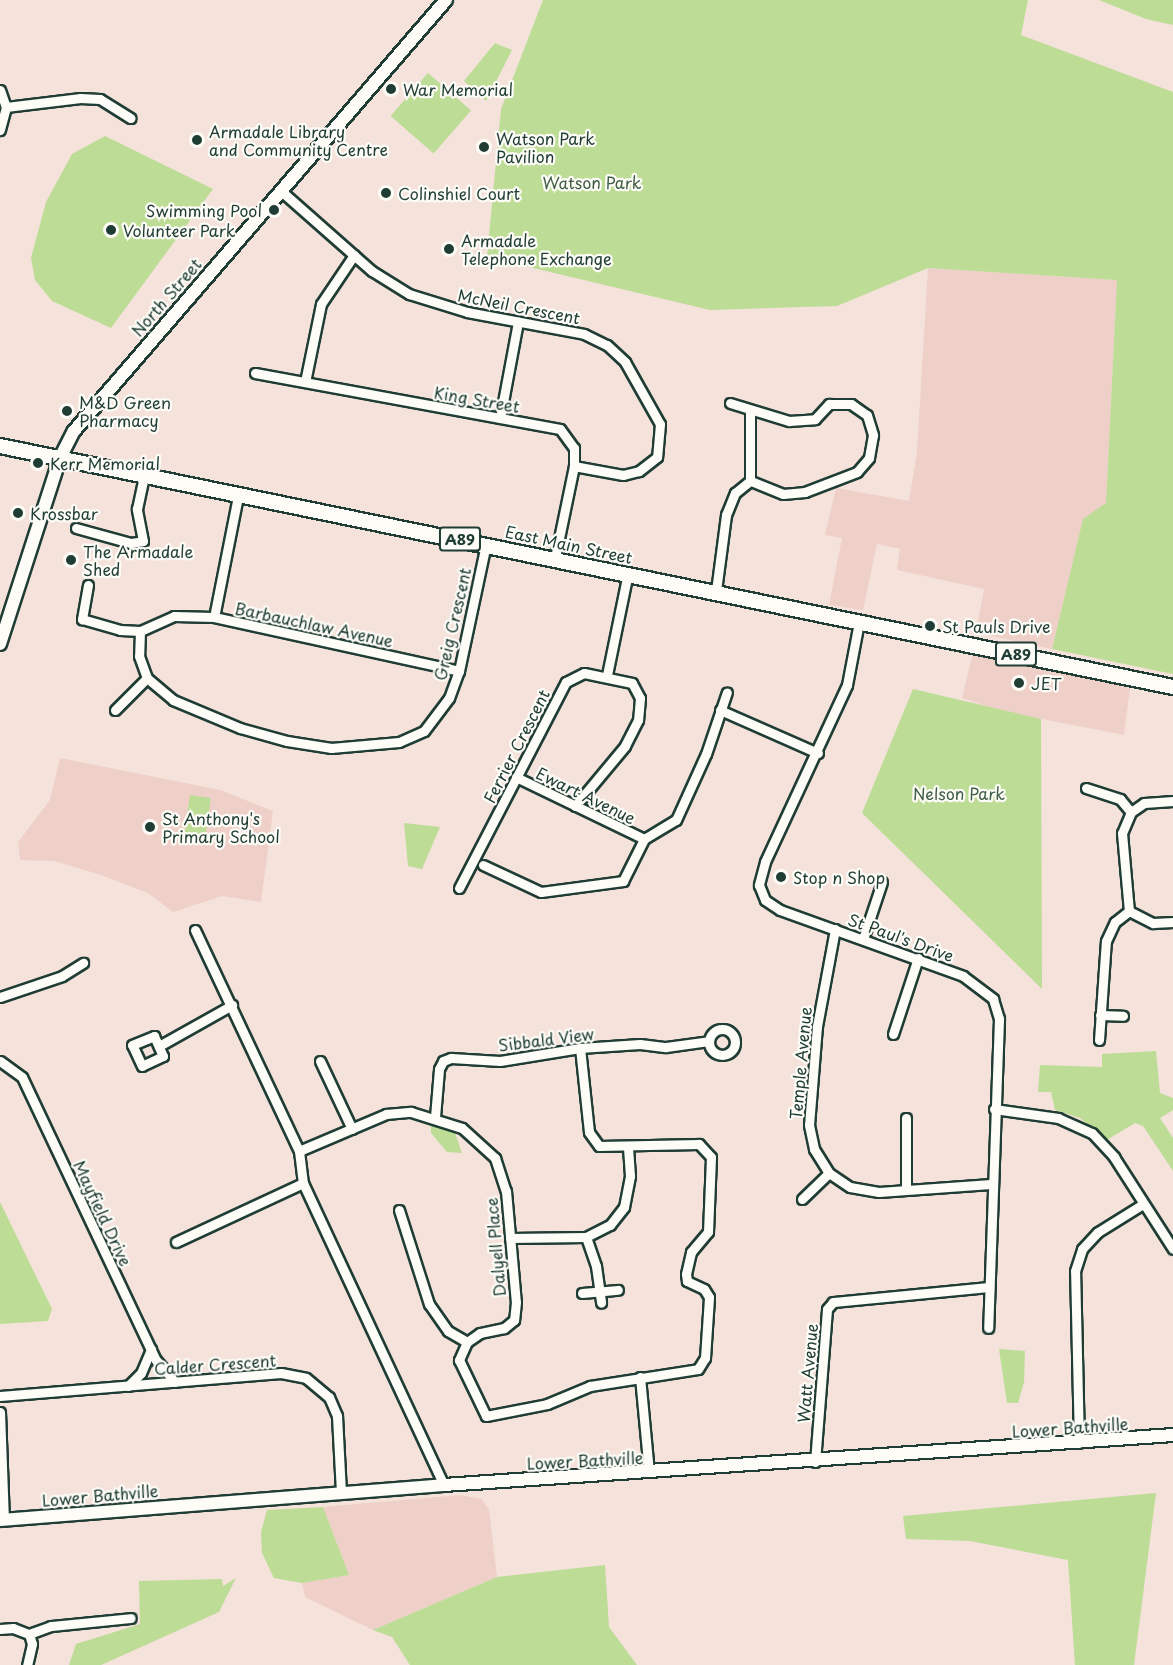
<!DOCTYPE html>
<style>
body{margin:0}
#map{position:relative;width:1173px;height:1665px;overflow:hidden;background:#f4e2db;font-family:"Playpen Sans",sans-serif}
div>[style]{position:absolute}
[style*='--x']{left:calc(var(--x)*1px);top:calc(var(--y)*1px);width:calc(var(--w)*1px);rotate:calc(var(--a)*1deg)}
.built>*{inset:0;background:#eed0c8}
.green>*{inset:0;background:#bddc95;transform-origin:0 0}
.roads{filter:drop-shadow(2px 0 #1f3d34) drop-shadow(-2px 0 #1f3d34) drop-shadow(0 2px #1f3d34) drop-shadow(0 -2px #1f3d34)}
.street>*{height:9px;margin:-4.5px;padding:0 4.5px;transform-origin:4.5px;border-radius:4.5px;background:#fdfcf7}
.street>.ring{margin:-4.5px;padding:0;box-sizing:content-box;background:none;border:9px solid #fdfcf7;border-radius:50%}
.secondary>*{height:12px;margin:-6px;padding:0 6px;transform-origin:6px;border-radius:6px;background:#fdfcf7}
.primary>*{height:14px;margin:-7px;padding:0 7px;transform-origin:7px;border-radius:7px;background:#fdfcf7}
.dots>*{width:16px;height:16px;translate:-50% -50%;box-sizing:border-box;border:3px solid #fdfcf7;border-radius:50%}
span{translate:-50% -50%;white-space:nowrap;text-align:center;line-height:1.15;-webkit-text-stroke:4.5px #fdfcf7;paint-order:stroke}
.shield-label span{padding:2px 4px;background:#fdfcf7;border:2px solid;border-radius:4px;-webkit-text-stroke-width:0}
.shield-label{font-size:15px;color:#1f3d34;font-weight:700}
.poi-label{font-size:16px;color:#1f3d34}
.left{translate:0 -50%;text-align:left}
.right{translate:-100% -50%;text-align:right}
.park-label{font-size:16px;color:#3f5d47}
.street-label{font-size:16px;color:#1f3d34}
</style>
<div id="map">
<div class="built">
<i style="clip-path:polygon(928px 268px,1117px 280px,1106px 503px,1083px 520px,1052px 649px,976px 633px,984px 589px,897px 570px,900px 549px,877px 544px,863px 610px,829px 605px,842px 538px,825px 535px,836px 488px,909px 501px,917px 452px)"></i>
<i style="clip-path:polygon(973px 653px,1130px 688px,1124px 735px,1001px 711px,962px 698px)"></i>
<i style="clip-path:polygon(60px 758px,220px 790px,273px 811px,261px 902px,222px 896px,173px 912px,148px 893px,101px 875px,55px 861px,20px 860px,18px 842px,50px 800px)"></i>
<i style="clip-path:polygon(459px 1495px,482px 1499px,489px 1510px,497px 1577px,373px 1630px,305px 1597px,302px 1583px,349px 1575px,323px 1507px)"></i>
</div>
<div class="green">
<i style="clip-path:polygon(543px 0,1028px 0,1021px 35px,1173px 92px,1173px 674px,1052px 649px,1083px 519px,1106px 503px,1117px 280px,928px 268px,837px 306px,710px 310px,487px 257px,501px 109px)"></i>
<i style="clip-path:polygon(1099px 0,1173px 0,1173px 25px,1146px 19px)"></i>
<i style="clip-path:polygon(495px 43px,512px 50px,486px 101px,464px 81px)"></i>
<i style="left:428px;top:73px;width:57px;height:57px;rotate:41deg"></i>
<i style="clip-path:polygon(105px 136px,213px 189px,111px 328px,52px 301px,35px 280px,31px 258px,46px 202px,72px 154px)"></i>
<i style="clip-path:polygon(913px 689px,1041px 719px,1042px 989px,862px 813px)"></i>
<i style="left:190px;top:795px;width:21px;height:41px;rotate:8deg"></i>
<i style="clip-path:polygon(404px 823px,440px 827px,422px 869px,408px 866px)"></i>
<i style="clip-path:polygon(1156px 1051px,1160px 1093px,1173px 1098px,1173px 1110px,1160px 1118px,1173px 1138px,1173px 1171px,1143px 1126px,1135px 1123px,1107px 1140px,1080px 1118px,1055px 1110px,1051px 1092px,1038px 1092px,1040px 1065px,1102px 1067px,1102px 1054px)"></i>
<i style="clip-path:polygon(431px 1124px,455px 1133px,462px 1153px,447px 1152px,431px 1133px)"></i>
<i style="clip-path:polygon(0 1202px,52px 1309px,48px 1321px,0 1324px)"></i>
<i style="clip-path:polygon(999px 1349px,1025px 1351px,1024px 1382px,1018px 1403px,1007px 1403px)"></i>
<i style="clip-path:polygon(1156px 1493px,1134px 1665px,1075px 1665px,1068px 1560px,970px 1541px,906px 1539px,903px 1516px)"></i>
<i style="clip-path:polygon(323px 1507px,349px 1575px,302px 1583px,274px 1578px,262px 1553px,261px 1532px,267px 1510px)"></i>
<i style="clip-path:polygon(605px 1565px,609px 1627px,637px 1665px,410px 1665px,392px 1637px,373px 1630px,497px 1577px)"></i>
<i style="clip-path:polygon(236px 1578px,219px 1612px,101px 1665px,69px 1665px,76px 1644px,140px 1624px,139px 1581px,222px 1579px,223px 1586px)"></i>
</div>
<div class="roads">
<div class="street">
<i style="--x:0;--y:90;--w:18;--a:71"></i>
<i style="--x:6;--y:107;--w:24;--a:105"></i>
<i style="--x:6;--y:107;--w:75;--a:-6.9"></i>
<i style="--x:80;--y:98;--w:20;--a:3"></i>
<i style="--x:100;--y:99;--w:36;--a:32"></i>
<i style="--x:280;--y:190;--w:123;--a:41.4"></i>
<i style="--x:372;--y:271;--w:44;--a:31.9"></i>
<i style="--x:409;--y:294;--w:61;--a:17.2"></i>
<i style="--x:467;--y:312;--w:119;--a:10.6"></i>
<i style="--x:584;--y:334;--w:25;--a:26"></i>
<i style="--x:607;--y:345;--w:25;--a:43"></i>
<i style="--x:625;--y:362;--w:71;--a:60.6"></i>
<i style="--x:660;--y:424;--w:33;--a:95"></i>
<i style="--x:657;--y:457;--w:23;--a:142"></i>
<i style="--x:639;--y:471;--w:16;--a:166"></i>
<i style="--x:623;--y:475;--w:50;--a:-169.6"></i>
<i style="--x:255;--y:373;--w:310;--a:10.4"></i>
<i style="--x:560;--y:429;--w:24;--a:54"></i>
<i style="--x:574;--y:448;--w:18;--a:90"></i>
<i style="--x:574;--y:466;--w:94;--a:101.7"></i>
<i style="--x:305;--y:382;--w:80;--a:-78.4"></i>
<i style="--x:321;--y:304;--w:59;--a:-56"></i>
<i style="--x:730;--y:403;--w:62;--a:17"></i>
<i style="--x:789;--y:421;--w:26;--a:-4"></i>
<i style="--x:815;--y:419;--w:21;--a:-47"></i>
<i style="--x:829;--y:404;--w:22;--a:0"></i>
<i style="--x:851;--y:404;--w:19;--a:35"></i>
<i style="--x:867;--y:415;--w:21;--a:73"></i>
<i style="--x:873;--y:435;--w:23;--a:100"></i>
<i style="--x:869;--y:458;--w:18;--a:131"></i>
<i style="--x:857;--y:472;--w:56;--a:159"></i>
<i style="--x:805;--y:492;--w:22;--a:175"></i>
<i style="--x:783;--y:494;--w:35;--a:-158"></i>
<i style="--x:500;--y:418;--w:98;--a:-79.4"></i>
<i style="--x:238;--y:496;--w:123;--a:101.2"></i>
<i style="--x:214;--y:617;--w:251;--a:12.4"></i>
<i style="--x:76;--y:528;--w:57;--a:15.3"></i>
<i style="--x:131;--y:543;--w:12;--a:-9"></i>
<i style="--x:143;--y:541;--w:33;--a:-101"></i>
<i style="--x:137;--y:509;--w:34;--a:-78"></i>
<i style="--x:88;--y:585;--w:35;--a:100"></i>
<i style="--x:82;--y:619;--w:40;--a:16"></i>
<i style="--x:120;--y:630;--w:20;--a:3"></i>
<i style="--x:716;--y:591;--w:77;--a:-82.5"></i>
<i style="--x:726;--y:515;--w:24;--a:-68"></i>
<i style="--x:735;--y:493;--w:19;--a:-39"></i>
<i style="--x:750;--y:481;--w:71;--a:-90"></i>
<i style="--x:214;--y:617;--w:40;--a:-178.6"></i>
<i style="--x:174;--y:616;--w:37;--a:156"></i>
<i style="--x:140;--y:631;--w:25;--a:92"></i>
<i style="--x:139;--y:656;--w:23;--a:70"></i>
<i style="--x:147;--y:678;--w:34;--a:40"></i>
<i style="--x:173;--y:700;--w:73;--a:22.7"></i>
<i style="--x:240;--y:728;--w:49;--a:15.5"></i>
<i style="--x:287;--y:741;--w:45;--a:9"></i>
<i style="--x:331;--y:748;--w:68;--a:-5"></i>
<i style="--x:399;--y:742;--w:27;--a:-24"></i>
<i style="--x:424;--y:731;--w:41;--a:-52.9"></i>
<i style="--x:449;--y:698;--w:29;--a:-70"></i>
<i style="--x:459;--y:671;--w:130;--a:-78"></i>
<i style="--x:859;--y:622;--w:64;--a:100.8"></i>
<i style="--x:847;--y:685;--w:195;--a:114.9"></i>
<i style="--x:765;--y:862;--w:24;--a:105"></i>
<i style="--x:759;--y:885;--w:16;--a:68"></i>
<i style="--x:765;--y:900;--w:18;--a:34"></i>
<i style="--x:780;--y:910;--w:195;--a:19.8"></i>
<i style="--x:963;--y:976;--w:38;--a:37"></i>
<i style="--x:993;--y:999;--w:21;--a:73"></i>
<i style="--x:999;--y:1019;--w:309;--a:92"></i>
<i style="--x:607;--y:675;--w:104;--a:-78.4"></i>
<i style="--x:115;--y:710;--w:45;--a:-45"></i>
<i style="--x:720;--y:710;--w:107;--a:23.7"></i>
<i style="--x:516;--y:777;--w:142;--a:25.8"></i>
<i style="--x:1086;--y:788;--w:36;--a:18"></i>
<i style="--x:1120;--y:799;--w:17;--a:50"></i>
<i style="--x:1173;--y:801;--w:29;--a:176"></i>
<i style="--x:1144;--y:803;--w:16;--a:145"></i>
<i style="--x:1131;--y:812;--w:23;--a:113"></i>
<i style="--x:1122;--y:833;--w:78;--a:84.9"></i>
<i style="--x:1129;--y:911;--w:27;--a:27"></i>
<i style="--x:1153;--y:923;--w:20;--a:-3"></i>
<i style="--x:483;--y:865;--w:64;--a:25"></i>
<i style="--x:541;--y:892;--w:83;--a:-7.6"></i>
<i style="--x:623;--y:881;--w:47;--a:-63.4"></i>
<i style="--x:644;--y:839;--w:37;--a:-31"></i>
<i style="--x:676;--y:820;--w:72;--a:-65.6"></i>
<i style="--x:706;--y:754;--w:65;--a:-71.3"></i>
<i style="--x:459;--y:888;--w:232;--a:-62.6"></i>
<i style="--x:566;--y:682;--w:20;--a:-27"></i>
<i style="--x:584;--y:673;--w:49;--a:11.8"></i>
<i style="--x:632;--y:683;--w:17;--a:62"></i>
<i style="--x:640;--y:698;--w:22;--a:95"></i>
<i style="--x:638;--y:720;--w:29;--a:117"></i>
<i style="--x:625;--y:746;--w:78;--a:129.8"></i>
<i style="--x:835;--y:929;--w:99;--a:100.5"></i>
<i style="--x:817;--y:1026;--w:99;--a:94.6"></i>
<i style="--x:809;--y:1125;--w:25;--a:78"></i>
<i style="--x:814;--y:1149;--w:28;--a:58"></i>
<i style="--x:829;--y:1173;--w:25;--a:34"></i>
<i style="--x:850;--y:1187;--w:29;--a:10"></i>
<i style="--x:879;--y:1192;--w:112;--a:-4.1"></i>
<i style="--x:195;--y:930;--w:244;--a:64.8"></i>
<i style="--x:299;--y:1151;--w:32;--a:83"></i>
<i style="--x:303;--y:1183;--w:333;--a:65"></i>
<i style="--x:863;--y:939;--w:60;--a:-71.6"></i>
<i style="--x:0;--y:997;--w:65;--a:-18.7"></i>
<i style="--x:62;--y:976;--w:25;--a:-32"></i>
<i style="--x:1100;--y:1015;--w:23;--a:2"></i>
<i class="ring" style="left:709px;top:1029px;width:17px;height:17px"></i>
<i style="--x:893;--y:1034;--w:80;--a:-71.8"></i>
<i style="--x:154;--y:1036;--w:22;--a:66"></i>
<i style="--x:163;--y:1056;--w:23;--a:155"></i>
<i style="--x:142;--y:1066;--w:23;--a:-115"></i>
<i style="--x:132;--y:1045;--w:24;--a:-22"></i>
<i style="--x:1099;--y:1040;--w:99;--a:-86"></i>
<i style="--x:1106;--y:941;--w:21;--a:-65"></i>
<i style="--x:1115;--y:922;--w:18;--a:-38"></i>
<i style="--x:159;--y:1046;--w:84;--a:-29.3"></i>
<i style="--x:0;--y:1061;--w:27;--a:36"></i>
<i style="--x:22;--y:1077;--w:313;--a:64.7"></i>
<i style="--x:156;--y:1360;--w:29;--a:49"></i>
<i style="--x:320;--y:1061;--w:75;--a:64.8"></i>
<i style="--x:994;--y:1109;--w:65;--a:8"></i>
<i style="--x:1058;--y:1118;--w:37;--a:24"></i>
<i style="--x:1092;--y:1133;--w:33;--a:47"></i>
<i style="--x:1114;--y:1157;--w:109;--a:57.3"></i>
<i style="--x:435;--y:1117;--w:48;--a:-85.2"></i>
<i style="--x:439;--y:1069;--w:9;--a:-63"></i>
<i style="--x:443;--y:1061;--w:9;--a:-21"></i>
<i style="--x:451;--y:1058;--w:49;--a:3.5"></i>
<i style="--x:500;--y:1061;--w:81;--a:-9.2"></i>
<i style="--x:580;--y:1048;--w:60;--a:-3.8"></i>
<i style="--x:640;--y:1044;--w:26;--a:7"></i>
<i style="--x:666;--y:1047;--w:43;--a:-7.9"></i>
<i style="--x:906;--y:1118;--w:71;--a:90"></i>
<i style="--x:299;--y:1151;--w:95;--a:-23"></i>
<i style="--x:386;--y:1114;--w:25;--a:-5"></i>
<i style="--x:411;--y:1112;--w:53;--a:17.4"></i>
<i style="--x:462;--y:1128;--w:45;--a:42.3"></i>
<i style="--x:495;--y:1158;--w:35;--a:72"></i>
<i style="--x:506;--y:1191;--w:111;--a:84.9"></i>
<i style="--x:516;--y:1302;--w:18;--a:96"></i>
<i style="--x:514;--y:1320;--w:13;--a:141"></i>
<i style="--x:504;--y:1328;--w:25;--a:168"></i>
<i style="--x:480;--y:1333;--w:16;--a:145"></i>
<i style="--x:467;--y:1342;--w:20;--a:114"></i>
<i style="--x:459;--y:1360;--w:62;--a:64.3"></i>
<i style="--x:486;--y:1416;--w:62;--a:-11.1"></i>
<i style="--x:547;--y:1404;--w:47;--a:-22.7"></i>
<i style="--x:590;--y:1386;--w:109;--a:-8.9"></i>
<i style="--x:698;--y:1369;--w:13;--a:-58"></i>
<i style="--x:705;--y:1358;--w:61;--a:-86.2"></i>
<i style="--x:709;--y:1297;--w:9;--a:-122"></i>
<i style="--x:704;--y:1289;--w:19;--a:-155"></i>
<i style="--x:687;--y:1281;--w:7;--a:-98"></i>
<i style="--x:686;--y:1274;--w:23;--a:-77"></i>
<i style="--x:691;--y:1252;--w:26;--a:-50"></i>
<i style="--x:708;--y:1232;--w:75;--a:-87.7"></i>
<i style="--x:711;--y:1157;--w:18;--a:-133"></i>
<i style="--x:699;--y:1144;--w:100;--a:178.9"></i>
<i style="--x:599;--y:1146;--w:17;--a:-126"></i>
<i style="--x:589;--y:1132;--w:84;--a:-96.1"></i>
<i style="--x:802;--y:1199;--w:37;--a:-44"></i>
<i style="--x:399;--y:1210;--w:99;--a:72.3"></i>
<i style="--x:429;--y:1304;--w:33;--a:55"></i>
<i style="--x:448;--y:1331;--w:22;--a:30"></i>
<i style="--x:586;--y:1237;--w:31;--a:71"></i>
<i style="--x:596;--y:1266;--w:37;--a:82"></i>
<i style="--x:510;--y:1238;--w:76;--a:-0.8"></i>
<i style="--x:586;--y:1237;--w:27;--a:-27"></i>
<i style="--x:610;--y:1225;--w:23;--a:-52"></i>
<i style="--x:624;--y:1207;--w:32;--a:-79"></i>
<i style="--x:630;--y:1176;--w:29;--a:-94"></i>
<i style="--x:176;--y:1242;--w:140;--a:-24.9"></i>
<i style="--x:582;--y:1293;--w:36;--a:-5"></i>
<i style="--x:640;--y:1377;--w:95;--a:84.6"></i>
<i style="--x:128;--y:1386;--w:18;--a:-45"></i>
<i style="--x:141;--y:1373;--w:26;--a:-67"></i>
<i style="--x:0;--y:1396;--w:282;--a:-4.7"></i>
<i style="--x:281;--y:1373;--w:25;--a:11"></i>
<i style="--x:306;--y:1378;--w:30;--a:40"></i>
<i style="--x:329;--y:1397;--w:21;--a:67"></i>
<i style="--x:337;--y:1416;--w:76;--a:87"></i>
<i style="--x:0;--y:1412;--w:108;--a:87.9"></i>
<i style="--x:1079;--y:1443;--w:172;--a:-91.3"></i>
<i style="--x:1075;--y:1271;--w:23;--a:-72"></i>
<i style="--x:1082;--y:1249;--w:23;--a:-47"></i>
<i style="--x:1098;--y:1232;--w:53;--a:-31.9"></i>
<i style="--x:815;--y:1462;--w:153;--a:-85.5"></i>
<i style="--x:827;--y:1309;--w:9;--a:-49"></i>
<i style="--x:833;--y:1302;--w:157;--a:-5.5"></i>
<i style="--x:0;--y:1629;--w:13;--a:-4"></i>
<i style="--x:13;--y:1628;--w:17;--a:21"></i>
<i style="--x:29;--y:1634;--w:10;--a:73"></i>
<i style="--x:32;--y:1644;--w:22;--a:103"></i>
<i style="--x:29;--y:1634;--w:23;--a:-20"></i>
<i style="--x:51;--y:1626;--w:80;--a:-5.7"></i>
</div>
<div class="secondary">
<i style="--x:0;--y:644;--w:195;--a:-72.1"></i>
<i style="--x:60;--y:458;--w:30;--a:-63"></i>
<i style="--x:74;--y:431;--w:569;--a:-49.2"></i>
<i style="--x:0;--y:1520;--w:445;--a:-4.5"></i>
<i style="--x:444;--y:1485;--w:731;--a:-3.92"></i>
</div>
<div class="primary">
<i style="--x:0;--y:446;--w:1198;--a:11.61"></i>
</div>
</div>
<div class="dots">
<i style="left:391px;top:89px;background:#1f3d34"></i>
<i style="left:197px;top:140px;background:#1f3d34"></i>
<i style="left:484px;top:147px;background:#1f3d34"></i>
<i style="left:386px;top:193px;background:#1f3d34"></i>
<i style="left:274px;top:210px;background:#1f3d34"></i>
<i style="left:111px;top:230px;background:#1f3d34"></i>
<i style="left:449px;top:249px;background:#1f3d34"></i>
<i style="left:67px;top:411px;background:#1f3d34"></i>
<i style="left:38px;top:463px;background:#1f3d34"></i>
<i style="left:18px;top:513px;background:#1f3d34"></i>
<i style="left:71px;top:560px;background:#1f3d34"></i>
<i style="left:930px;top:626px;background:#1f3d34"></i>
<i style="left:1019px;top:683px;background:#1f3d34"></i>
<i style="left:150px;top:827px;background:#1f3d34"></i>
<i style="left:781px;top:877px;background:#1f3d34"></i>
</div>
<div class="shield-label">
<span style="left:460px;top:539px">A89</span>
<span style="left:1016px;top:654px">A89</span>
</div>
<div class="poi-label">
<span class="left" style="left:403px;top:89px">War Memorial</span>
<span class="left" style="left:209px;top:140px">Armadale Library<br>and Community Centre</span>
<span class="left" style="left:496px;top:147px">Watson Park<br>Pavilion</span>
<span class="left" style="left:398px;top:193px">Colinshiel Court</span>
<span class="right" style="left:262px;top:210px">Swimming Pool</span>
<span class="left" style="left:123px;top:230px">Volunteer Park</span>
<span class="left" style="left:461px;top:249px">Armadale<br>Telephone Exchange</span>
<span class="left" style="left:79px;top:411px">M&amp;D Green<br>Pharmacy</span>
<span class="left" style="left:50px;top:463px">Kerr Memorial</span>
<span class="left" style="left:30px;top:513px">Krossbar</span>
<span class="left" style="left:83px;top:560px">The Armadale<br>Shed</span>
<span class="left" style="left:942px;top:626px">St Pauls Drive</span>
<span class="left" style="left:1031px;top:683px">JET</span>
<span class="left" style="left:162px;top:827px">St Anthony's<br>Primary School</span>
<span class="left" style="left:793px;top:877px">Stop n Shop</span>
</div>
<div class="park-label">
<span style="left:592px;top:182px">Watson Park</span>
<span style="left:959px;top:793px">Nelson Park</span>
</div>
<div class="street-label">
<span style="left:166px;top:297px;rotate:-49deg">North Street</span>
<span style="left:519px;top:306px;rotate:11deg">McNeil Crescent</span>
<span style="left:477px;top:399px;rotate:10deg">King Street</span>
<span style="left:569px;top:544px;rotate:12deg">East Main Street</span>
<span style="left:314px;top:624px;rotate:12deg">Barbauchlaw Avenue</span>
<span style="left:452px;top:624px;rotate:-77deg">Greig Crescent</span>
<span style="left:516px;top:746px;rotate:-63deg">Ferrier Crescent</span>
<span style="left:586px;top:795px;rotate:26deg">Ewart Avenue</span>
<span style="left:901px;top:937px;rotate:20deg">St Paul's Drive</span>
<span style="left:546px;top:1039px;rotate:-7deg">Sibbald View</span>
<span style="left:800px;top:1063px;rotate:-85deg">Temple Avenue</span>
<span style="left:103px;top:1213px;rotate:65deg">Mayfield Drive</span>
<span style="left:495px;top:1247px;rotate:-95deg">Dalyell Place</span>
<span style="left:215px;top:1364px;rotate:-4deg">Calder Crescent</span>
<span style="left:807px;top:1373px;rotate:-85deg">Watt Avenue</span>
<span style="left:1070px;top:1427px;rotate:-4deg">Lower Bathville</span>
<span style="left:585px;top:1460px;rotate:-3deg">Lower Bathville</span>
<span style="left:100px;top:1495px;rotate:-5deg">Lower Bathville</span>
</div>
</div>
